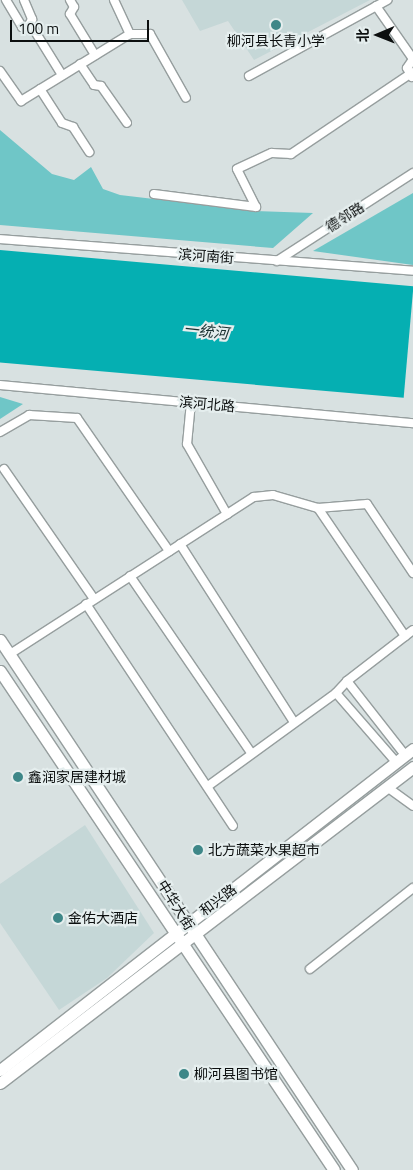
<!DOCTYPE html>
<meta charset="utf-8">
<style>
body{margin:0}
#map{position:relative;width:413px;height:1170px;overflow:hidden;background:#d8e1e1;font-family:"Titillium Web","Noto Sans SC",sans-serif}
div>[style]{position:absolute}
[style*='--x']{left:calc(var(--x)*1px);top:calc(var(--y)*1px);width:calc(var(--w)*1px);rotate:calc(var(--a)*1deg)}
.built>*{inset:0;background:#c5d7d7}
.green>*{inset:0;background:#6fc6c7}
.water>*{inset:0;background:#05afb2;transform-origin:0 0}
.roads{filter:drop-shadow(1px 0 #969e9e) drop-shadow(-1px 0 #969e9e) drop-shadow(0 1px #969e9e) drop-shadow(0 -1px #969e9e)}
.street>*{height:8px;margin:-4px;padding:0 4px;transform-origin:4px;border-radius:4px;background:#fff}
.secondary>*{height:11px;margin:-5.5px;padding:0 5.5px;transform-origin:5.5px;border-radius:5.5px;background:#fff}
.dots>*{width:14px;height:14px;translate:-50% -50%;box-sizing:border-box;border:2px solid #e5eeee;border-radius:50%}
span{translate:-50% -50%;white-space:nowrap;text-align:center;line-height:1.15;-webkit-text-stroke:4.5px #e5eeee;paint-order:stroke}
.poi-label{font-size:14px;color:#0c0f0f}
.left{translate:0 -50%;text-align:left}
.street-label{font-size:14px;color:#0c0f0f}
.water-label{font-size:15px;color:#193030;font-style:italic}
.north{position:absolute;left:353px;top:10px;width:50px;height:50px;-webkit-text-stroke:4px #e5eeee;paint-order:stroke;rotate:269deg;font-size:14px;font-weight:700;line-height:20px;text-align:center;color:#0c0f0f}
.north::after{content:'';display:block;margin:auto;width:18px;height:22px;background:#0c0f0f;clip-path:polygon(50% 0,100% 100%,50% 72%,0 100%)}
.scale{position:absolute;left:10px;top:20px;width:139px;height:22px;box-sizing:border-box;border:2px solid #0c0f0f;border-top:0;padding-left:6px;font-size:15px;line-height:18px;white-space:nowrap;color:#0c0f0f;-webkit-text-stroke:4px #e5eeee;paint-order:stroke}
</style>
<div id="map">
<div class="built">
<i style="clip-path:polygon(182px 0,370px 0,254px 60px,228px 21px,200px 31px)"></i>
<i style="clip-path:polygon(85px 825px,154px 933px,107px 978px,59px 1010px,0 923px,0 884px)"></i>
</div>
<div class="green">
<i style="clip-path:polygon(0 130px,52px 174px,74px 180px,91px 167px,103px 189px,120px 195px,255px 211px,313px 213px,273px 248px,0 225px)"></i>
<i style="clip-path:polygon(413px 193px,413px 265px,313px 251px)"></i>
<i style="clip-path:polygon(0 397px,23px 404px,0 419px)"></i>
</div>
<div class="water">
<i style="left:0;top:250px;width:415px;height:112px;rotate:5deg"></i>
</div>
<div class="roads">
<div class="street">
<i style="--x:6;--y:0;--w:31;--a:59"></i>
<i style="--x:22;--y:27;--w:9;--a:-13"></i>
<i style="--x:31;--y:25;--w:59;--a:58.2"></i>
<i style="--x:24;--y:0;--w:21;--a:67"></i>
<i style="--x:32;--y:19;--w:7;--a:117"></i>
<i style="--x:70;--y:0;--w:8;--a:60"></i>
<i style="--x:74;--y:7;--w:8;--a:120"></i>
<i style="--x:70;--y:14;--w:48;--a:58.6"></i>
<i style="--x:114;--y:0;--w:38;--a:65"></i>
<i style="--x:130;--y:34;--w:20;--a:0"></i>
<i style="--x:150;--y:34;--w:73;--a:60.6"></i>
<i style="--x:376;--y:6;--w:65;--a:55.1"></i>
<i style="--x:80;--y:64;--w:25;--a:56"></i>
<i style="--x:94;--y:85;--w:7;--a:8"></i>
<i style="--x:101;--y:86;--w:45;--a:54.9"></i>
<i style="--x:0;--y:71;--w:37;--a:55"></i>
<i style="--x:21;--y:101;--w:128;--a:-31.6"></i>
<i style="--x:249;--y:76;--w:158;--a:-28.8"></i>
<i style="--x:412;--y:77;--w:10;--a:-119"></i>
<i style="--x:407;--y:68;--w:11;--a:-56"></i>
<i style="--x:40;--y:89;--w:40;--a:57.1"></i>
<i style="--x:62;--y:123;--w:12;--a:20"></i>
<i style="--x:73;--y:127;--w:30;--a:57"></i>
<i style="--x:154;--y:194;--w:103;--a:7.3"></i>
<i style="--x:256;--y:207;--w:42;--a:-116.6"></i>
<i style="--x:237;--y:169;--w:38;--a:-25"></i>
<i style="--x:272;--y:153;--w:19;--a:3"></i>
<i style="--x:291;--y:154;--w:147;--a:-33.9"></i>
<i style="--x:0;--y:239;--w:414;--a:4.4"></i>
<i style="--x:277;--y:261;--w:162;--a:-32.9"></i>
<i style="--x:0;--y:385;--w:415;--a:5.3"></i>
<i style="--x:191;--y:402;--w:42;--a:95.4"></i>
<i style="--x:187;--y:444;--w:81;--a:60.3"></i>
<i style="--x:0;--y:432;--w:34;--a:-30"></i>
<i style="--x:29;--y:415;--w:48;--a:3.6"></i>
<i style="--x:77;--y:418;--w:162;--a:55.3"></i>
<i style="--x:4;--y:469;--w:158;--a:55.3"></i>
<i style="--x:318;--y:508;--w:155;--a:55.8"></i>
<i style="--x:180;--y:544;--w:210;--a:57.4"></i>
<i style="--x:130;--y:576;--w:214;--a:55.6"></i>
<i style="--x:86;--y:604;--w:266;--a:56.5"></i>
<i style="--x:10;--y:654;--w:290;--a:-32.8"></i>
<i style="--x:254;--y:497;--w:19;--a:-6"></i>
<i style="--x:273;--y:495;--w:47;--a:16.1"></i>
<i style="--x:318;--y:508;--w:49;--a:-4.7"></i>
<i style="--x:367;--y:504;--w:83;--a:56.3"></i>
<i style="--x:347;--y:681;--w:94;--a:51.9"></i>
<i style="--x:336;--y:693;--w:91;--a:49"></i>
<i style="--x:208;--y:786;--w:158;--a:-36"></i>
<i style="--x:336;--y:693;--w:16;--a:-47"></i>
<i style="--x:347;--y:681;--w:83;--a:-37.7"></i>
<i style="--x:387;--y:787;--w:32;--a:36"></i>
<i style="--x:310;--y:969;--w:131;--a:-38.2"></i>
</div>
<div class="secondary">
<i style="--x:0;--y:640;--w:636;--a:56.41"></i>
<i style="--x:0;--y:671;--w:600;--a:56.2"></i>
<i style="--x:0;--y:1070;--w:523;--a:-37.86"></i>
<i style="--x:0;--y:1083;--w:520;--a:-37.42"></i>
</div>
</div>
<div class="dots">
<i style="left:276px;top:25px;background:#3e8788"></i>
<i style="left:18px;top:777px;background:#3e8788"></i>
<i style="left:198px;top:850px;background:#3e8788"></i>
<i style="left:58px;top:918px;background:#3e8788"></i>
<i style="left:184px;top:1074px;background:#3e8788"></i>
</div>
<div class="poi-label">
<span style="left:276px;top:41px">柳河县长青小学</span>
<span class="left" style="left:28px;top:777px">鑫润家居建材城</span>
<span class="left" style="left:208px;top:850px">北方蔬菜水果超市</span>
<span class="left" style="left:68px;top:918px">金佑大酒店</span>
<span class="left" style="left:194px;top:1074px">柳河县图书馆</span>
</div>
<div class="street-label">
<span style="left:345px;top:217px;rotate:-33deg">德邻路</span>
<span style="left:206px;top:256px;rotate:4deg">滨河南街</span>
<span style="left:207px;top:404px;rotate:5deg">滨河北路</span>
<span style="left:218px;top:900px;rotate:-37deg">和兴路</span>
<span style="left:176px;top:905px;rotate:58deg">中华大街</span>
</div>
<div class="water-label">
<span style="left:206px;top:331px;rotate:6deg">一统河</span>
</div>
<div class="north">北</div>
<div class="scale">100 m</div>
</div>
